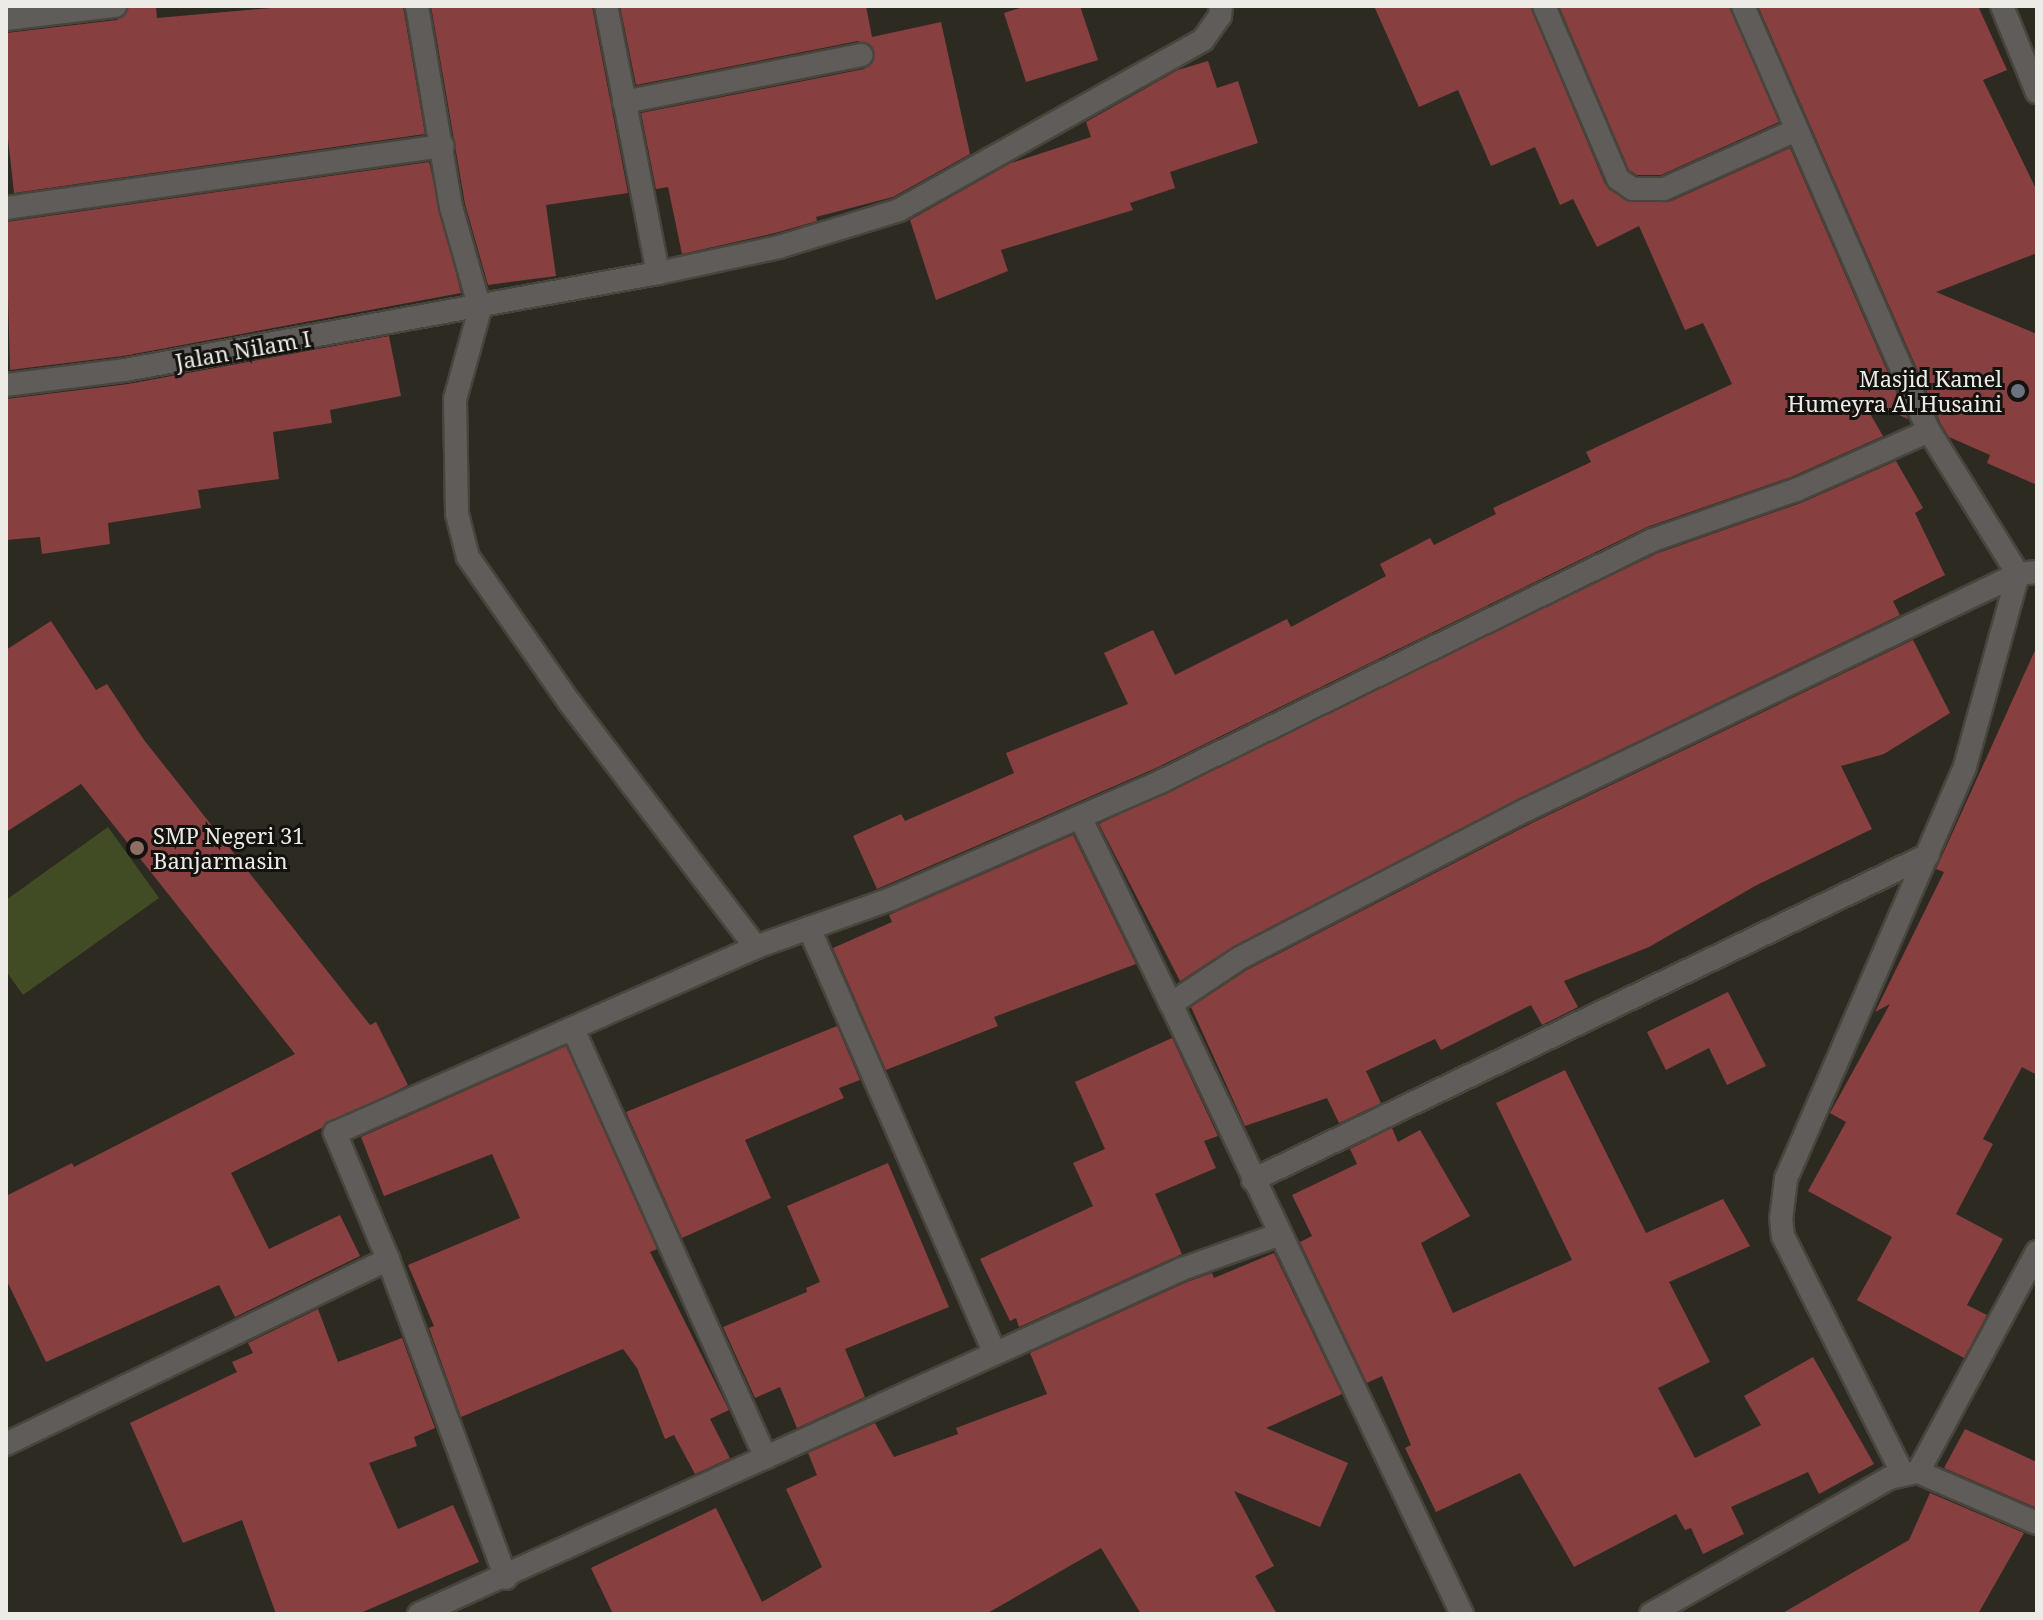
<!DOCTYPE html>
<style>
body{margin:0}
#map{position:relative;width:2043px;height:1620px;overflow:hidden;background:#2d2a22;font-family:"Noto Serif",serif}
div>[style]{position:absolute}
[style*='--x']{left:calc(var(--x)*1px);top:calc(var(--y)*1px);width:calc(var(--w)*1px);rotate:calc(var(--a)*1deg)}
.green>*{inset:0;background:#424c24}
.building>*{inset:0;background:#87403f}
.roads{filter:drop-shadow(2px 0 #48453d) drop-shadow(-2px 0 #48453d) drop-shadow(0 2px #48453d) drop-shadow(0 -2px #48453d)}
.minor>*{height:22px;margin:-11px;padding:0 11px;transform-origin:11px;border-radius:11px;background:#605c5a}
.tertiary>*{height:22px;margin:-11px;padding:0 11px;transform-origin:11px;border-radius:11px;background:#605c5a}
.dots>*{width:22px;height:22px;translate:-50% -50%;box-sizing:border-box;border:4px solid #14120f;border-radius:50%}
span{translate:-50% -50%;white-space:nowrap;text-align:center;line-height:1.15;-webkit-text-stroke:6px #14120f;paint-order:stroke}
.street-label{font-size:22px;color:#edebe6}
.poi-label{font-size:22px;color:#edebe6}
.right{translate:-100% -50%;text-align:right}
.left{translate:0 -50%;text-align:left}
.frame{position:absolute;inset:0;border:8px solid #edebe6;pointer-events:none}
</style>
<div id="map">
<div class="green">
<i style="clip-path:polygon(108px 827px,159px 898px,23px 995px,6px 971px,6px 900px)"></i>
</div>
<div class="building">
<i style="clip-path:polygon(129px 6px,156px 6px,157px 18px,294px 6px,403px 6px,425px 134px,14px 193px,6px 121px,6px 33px,117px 20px)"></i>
<i style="clip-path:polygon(431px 6px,592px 6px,628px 193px,546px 205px,556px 276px,488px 285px,465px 204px)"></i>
<i style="clip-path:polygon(620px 6px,866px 6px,872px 37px,941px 22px,970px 154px,893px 197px,816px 217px,817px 221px,775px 233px,682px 254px,668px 187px,656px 189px,641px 113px,864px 69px,874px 60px,874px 52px,858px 41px,636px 85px)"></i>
<i style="clip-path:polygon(1026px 6px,1080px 6px,1098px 60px,1026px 82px,1004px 13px)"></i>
<i style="clip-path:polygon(1374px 6px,1530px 6px,1605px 184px,1626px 201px,1669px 202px,1790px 148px,1908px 419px,1861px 398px,1883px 436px,1791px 477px,1647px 527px,1156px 768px,877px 889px,853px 836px,901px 814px,905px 821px,1014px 773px,1006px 753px,1128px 704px,1104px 653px,1153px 630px,1175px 675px,1287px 619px,1291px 627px,1386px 576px,1380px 564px,1430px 538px,1434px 545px,1496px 514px,1493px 508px,1591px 462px,1586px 452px,1732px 384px,1703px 323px,1685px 330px,1639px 226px,1597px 247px,1573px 199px,1560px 205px,1535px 147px,1491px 166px,1458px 90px,1419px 107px)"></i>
<i style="clip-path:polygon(1559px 6px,1729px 6px,1779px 122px,1661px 175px,1637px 175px,1629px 170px)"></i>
<i style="clip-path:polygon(1758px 6px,1978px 6px,2007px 70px,1983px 80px,2037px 191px,2037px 253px,1936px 292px,2037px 334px,2037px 485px,1987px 463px,1990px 455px,1949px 437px,1941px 424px)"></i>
<i style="clip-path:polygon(1208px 61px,1217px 88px,1238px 81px,1258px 143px,1170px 172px,1175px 188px,1130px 203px,1133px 210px,1001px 250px,1008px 271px,936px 300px,910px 220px,1011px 163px,1091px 137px,1086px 122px,1178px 70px)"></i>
<i style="clip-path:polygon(429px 162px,461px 293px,123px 356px,10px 370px,6px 222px)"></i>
<i style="clip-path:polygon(389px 336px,401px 396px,330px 410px,332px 423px,273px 432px,279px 479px,198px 490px,201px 508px,108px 523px,110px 544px,42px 554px,40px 537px,6px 540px,6px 399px,128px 384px)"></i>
<i style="clip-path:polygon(1896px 461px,1923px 508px,1915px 513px,1945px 575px,1893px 601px,1900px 615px,1520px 798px,1234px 946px,1180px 981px,1099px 824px,1658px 553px,1801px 503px)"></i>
<i style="clip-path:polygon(51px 621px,96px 690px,107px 684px,144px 740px,370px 1025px,376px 1022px,408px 1085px,231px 1173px,269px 1249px,340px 1215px,360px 1256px,235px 1317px,219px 1285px,46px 1362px,6px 1279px,6px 1196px,72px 1163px,74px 1167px,295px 1054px,81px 784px,6px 832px,6px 650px)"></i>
<i style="clip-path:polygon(1913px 640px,1950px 713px,1884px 754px,1841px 766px,1872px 829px,1755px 886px,1649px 947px,1564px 981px,1578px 1007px,1542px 1025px,1531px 1005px,1441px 1050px,1435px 1039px,1366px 1071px,1381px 1103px,1339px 1123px,1327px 1098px,1245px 1126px,1191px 1007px,1247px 970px,1532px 823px)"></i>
<i style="clip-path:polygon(2037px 646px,2037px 1075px,2022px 1067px,1983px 1139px,1993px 1144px,1956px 1214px,2003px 1239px,1967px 1305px,1987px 1315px,1964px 1358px,1857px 1300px,1892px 1237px,1808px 1191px,1846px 1122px,1830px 1113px,1890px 1004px,1875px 1012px,1944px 872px,1936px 869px)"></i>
<i style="clip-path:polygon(1073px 835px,1136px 964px,994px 1017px,998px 1026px,886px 1070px,833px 948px,892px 922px,889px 915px)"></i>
<i style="clip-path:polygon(1728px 992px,1766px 1066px,1727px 1085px,1709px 1048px,1666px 1070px,1647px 1032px)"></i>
<i style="clip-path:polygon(837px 1026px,860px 1080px,839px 1088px,844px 1098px,745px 1140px,771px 1198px,682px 1238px,626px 1112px)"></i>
<i style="clip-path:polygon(1172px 1038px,1218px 1136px,1204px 1141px,1216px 1168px,1155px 1194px,1182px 1254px,1019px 1327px,1016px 1318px,1010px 1321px,980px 1259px,1093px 1206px,1073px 1163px,1105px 1149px,1075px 1082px)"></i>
<i style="clip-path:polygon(566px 1046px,657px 1249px,650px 1252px,729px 1410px,710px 1419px,730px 1458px,695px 1474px,674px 1435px,665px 1439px,637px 1368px,623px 1349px,461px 1417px,429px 1328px,434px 1326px,408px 1265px,520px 1218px,492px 1154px,384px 1196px,361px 1137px)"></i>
<i style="clip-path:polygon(1565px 1070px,1646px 1233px,1723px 1199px,1750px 1246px,1669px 1282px,1710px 1362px,1658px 1388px,1695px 1458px,1761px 1425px,1744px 1396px,1813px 1357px,1874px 1464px,1819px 1494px,1808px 1472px,1731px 1507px,1744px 1534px,1703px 1554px,1691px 1528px,1685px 1530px,1676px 1514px,1574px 1567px,1520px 1473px,1436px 1512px,1405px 1448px,1411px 1445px,1382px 1376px,1367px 1383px,1300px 1242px,1312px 1236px,1292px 1195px,1357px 1164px,1350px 1149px,1392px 1128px,1398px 1142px,1420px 1130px,1470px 1216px,1421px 1243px,1453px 1313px,1572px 1260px,1496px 1103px)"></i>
<i style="clip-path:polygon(888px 1163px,949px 1307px,845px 1349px,865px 1397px,797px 1428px,780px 1387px,755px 1398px,723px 1327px,807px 1292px,806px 1288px,820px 1282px,787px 1206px)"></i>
<i style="clip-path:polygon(1274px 1253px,1342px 1394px,1266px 1428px,1348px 1463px,1320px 1527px,1234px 1491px,1274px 1566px,1255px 1576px,1277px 1614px,1141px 1614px,1101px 1548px,986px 1614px,613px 1614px,591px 1568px,716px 1508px,762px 1602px,822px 1567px,786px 1489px,817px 1475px,808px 1453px,875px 1423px,894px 1457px,958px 1434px,956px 1428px,1047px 1394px,1030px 1353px,1187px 1282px,1212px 1273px,1214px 1278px)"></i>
<i style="clip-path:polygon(318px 1309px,338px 1362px,402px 1338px,435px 1428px,414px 1437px,417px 1446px,369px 1463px,398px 1529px,453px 1505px,479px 1562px,358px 1614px,276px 1614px,242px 1520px,183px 1543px,130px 1423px,237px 1372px,232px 1362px,253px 1353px,248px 1343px)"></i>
<i style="clip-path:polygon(1965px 1429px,2037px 1462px,2037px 1508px,1944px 1468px)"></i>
<i style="clip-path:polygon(1930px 1493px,2024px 1533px,1978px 1614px,1781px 1614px,1909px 1540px)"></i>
</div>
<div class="roads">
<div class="minor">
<i style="--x:417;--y:6;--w:204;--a:80.4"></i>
<i style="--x:451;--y:207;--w:106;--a:74.1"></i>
<i style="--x:480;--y:309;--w:93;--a:105.5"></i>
<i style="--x:455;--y:399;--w:115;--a:89"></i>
<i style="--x:457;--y:514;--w:44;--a:75.7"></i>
<i style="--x:468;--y:557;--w:178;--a:55.1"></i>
<i style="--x:570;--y:703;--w:307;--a:52.7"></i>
<i style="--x:1544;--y:6;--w:188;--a:66.8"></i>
<i style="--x:1618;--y:179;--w:18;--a:34"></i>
<i style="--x:1633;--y:189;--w:31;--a:0"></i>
<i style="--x:1664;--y:189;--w:142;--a:-24"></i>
<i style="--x:1743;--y:6;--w:464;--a:66.4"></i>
<i style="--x:1929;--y:431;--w:168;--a:58.1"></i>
<i style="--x:2018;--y:574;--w:200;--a:105.4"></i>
<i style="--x:1965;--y:767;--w:449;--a:113.5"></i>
<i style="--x:1786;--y:1179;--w:39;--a:97"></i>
<i style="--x:1781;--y:1218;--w:18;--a:84"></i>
<i style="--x:1783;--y:1236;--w:267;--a:63.3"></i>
<i style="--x:2002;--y:6;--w:93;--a:67.9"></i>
<i style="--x:6;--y:19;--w:110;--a:-6.8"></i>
<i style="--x:624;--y:102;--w:242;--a:-11.2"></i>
<i style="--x:6;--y:208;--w:441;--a:-8.1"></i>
<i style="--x:658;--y:273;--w:124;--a:-12.1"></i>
<i style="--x:779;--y:247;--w:126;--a:-17.1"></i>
<i style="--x:899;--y:210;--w:348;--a:-29.2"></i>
<i style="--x:1203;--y:40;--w:29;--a:-55"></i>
<i style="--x:1220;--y:16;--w:10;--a:-84"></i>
<i style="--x:6;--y:385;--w:120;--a:-7.2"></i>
<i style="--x:125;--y:370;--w:542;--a:-10.31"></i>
<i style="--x:658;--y:273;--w:272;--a:-101"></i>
<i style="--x:1080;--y:817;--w:208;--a:64.1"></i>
<i style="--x:809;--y:928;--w:464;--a:66.4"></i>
<i style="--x:573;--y:1029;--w:470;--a:65.8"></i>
<i style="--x:1253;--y:1180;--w:749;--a:-25.71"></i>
<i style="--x:6;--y:1444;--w:424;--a:-25.8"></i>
<i style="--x:1918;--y:1472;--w:250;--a:-61.6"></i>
<i style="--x:506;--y:1578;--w:340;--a:-110.3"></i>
<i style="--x:388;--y:1259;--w:137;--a:-112.8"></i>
<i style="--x:335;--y:1133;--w:460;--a:-23.8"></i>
<i style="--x:756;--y:947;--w:143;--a:-19.6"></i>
<i style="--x:891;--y:899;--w:296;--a:-23.5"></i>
<i style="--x:1162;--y:781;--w:547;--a:-26.14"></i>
<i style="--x:1653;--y:540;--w:151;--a:-19.3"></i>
<i style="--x:1796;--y:490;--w:145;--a:-23.9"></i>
<i style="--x:419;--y:1614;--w:837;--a:-24.33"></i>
<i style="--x:1182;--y:1269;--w:102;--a:-19.5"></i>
<i style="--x:1462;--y:1614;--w:676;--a:-115.5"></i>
<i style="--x:1171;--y:1004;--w:83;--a:-33.7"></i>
<i style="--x:1240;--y:958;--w:322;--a:-27.4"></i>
<i style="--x:1526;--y:810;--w:546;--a:-25.63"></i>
<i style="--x:2018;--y:574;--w:19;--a:-6"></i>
</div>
<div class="tertiary">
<i style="--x:1651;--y:1614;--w:274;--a:-29.7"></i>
<i style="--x:1889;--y:1478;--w:30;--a:-12"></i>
<i style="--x:1918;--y:1472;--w:129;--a:23.2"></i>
</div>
</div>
<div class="dots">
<i style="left:2018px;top:391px;background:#6b7280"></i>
<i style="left:137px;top:848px;background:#8d6e63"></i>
</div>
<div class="street-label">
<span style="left:243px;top:350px;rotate:-10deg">Jalan Nilam I</span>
</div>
<div class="poi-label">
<span class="right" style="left:2002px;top:391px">Masjid Kamel<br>Humeyra Al Husaini</span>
<span class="left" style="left:153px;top:848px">SMP Negeri 31<br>Banjarmasin</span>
</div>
<div class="frame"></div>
</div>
